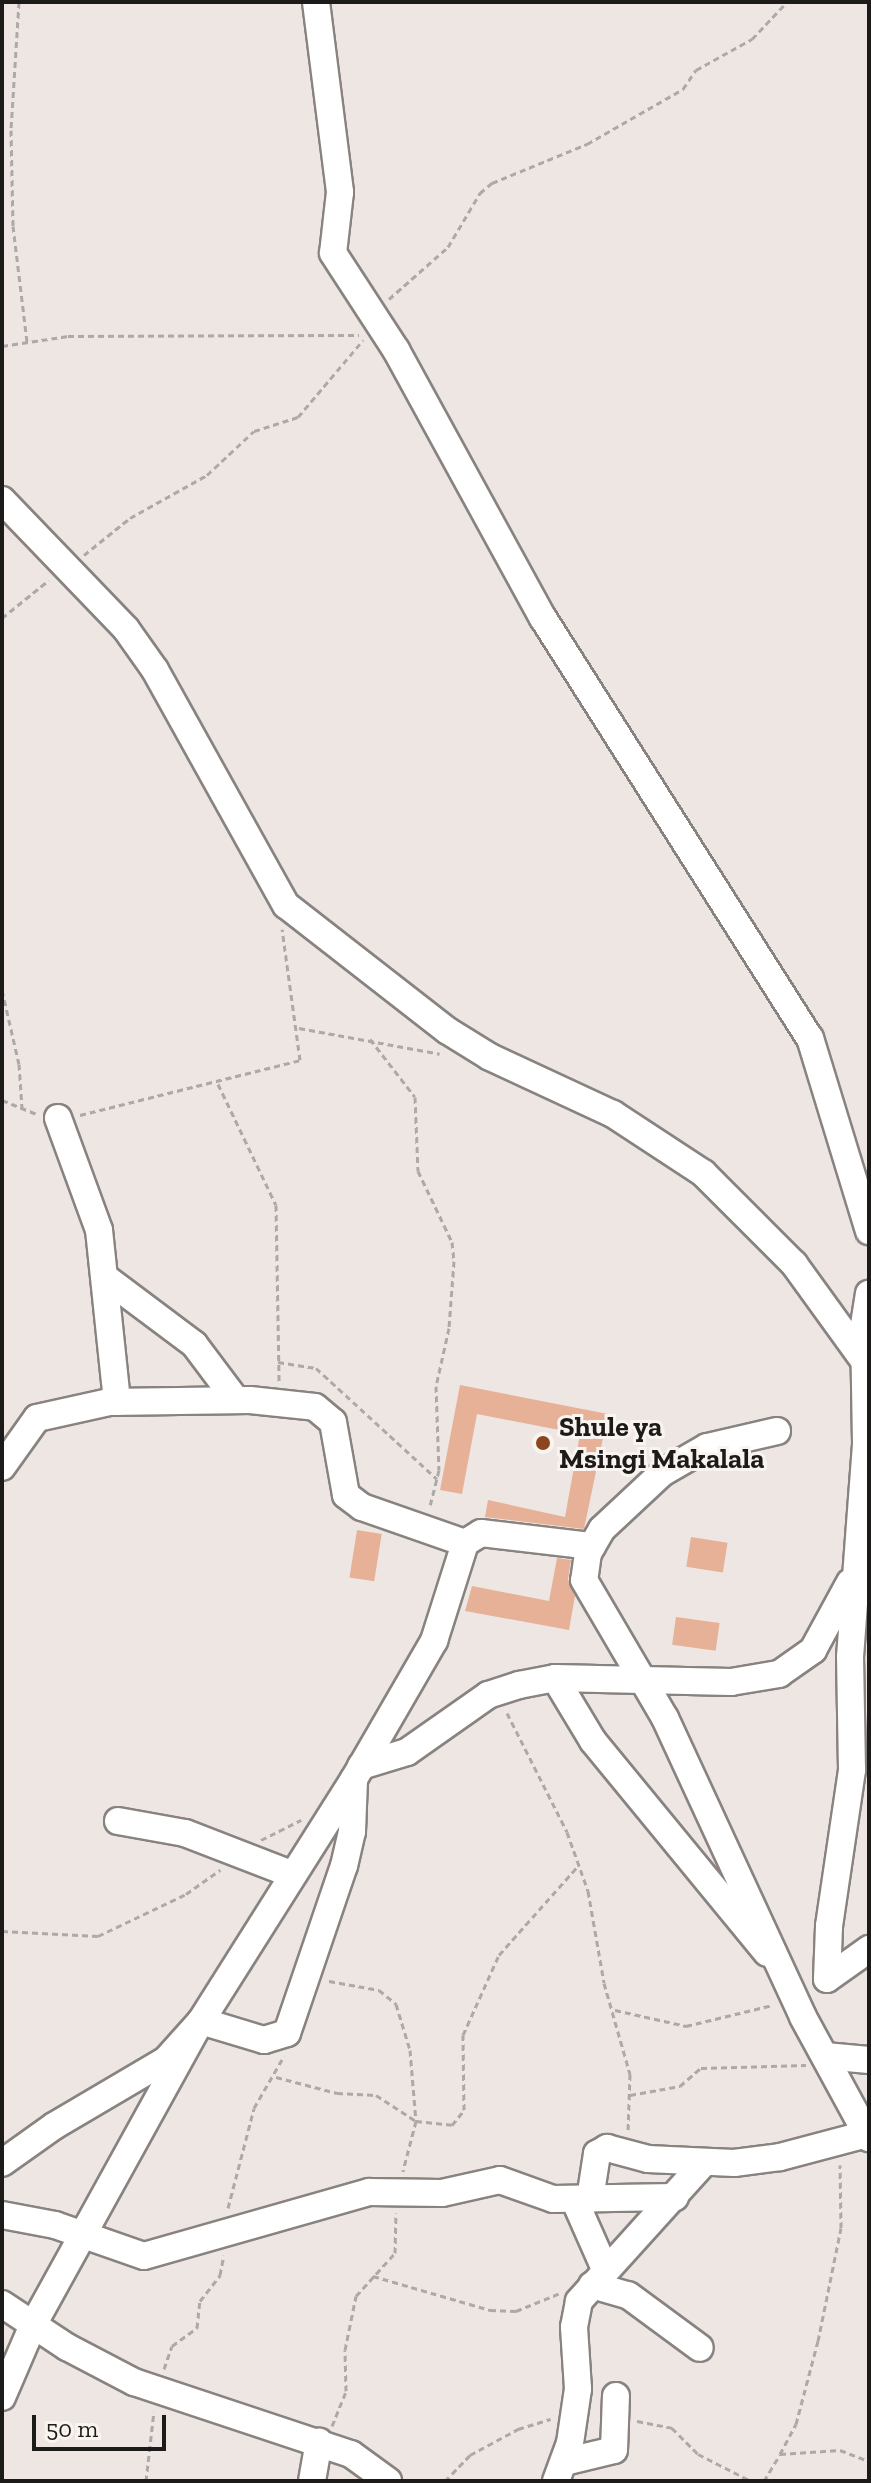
<!DOCTYPE html>
<style>
body{margin:0}
#map{position:relative;width:871px;height:2483px;overflow:hidden;background:#ede6e3;font-family:"Zilla Slab",serif}
div>[style]{position:absolute}
[style*='--x']{left:calc(var(--x)*1px);top:calc(var(--y)*1px);width:calc(var(--w)*1px);rotate:calc(var(--a)*1deg)}
.building>*{inset:0;background:#e6b197;transform-origin:0 0}
.path>*{height:3px;margin-top:-1.5px;transform-origin:0;background:repeating-linear-gradient(90deg,#aea8a6 0 6px,transparent 0 10px)}
.roads{filter:drop-shadow(2px 0 #898380) drop-shadow(-2px 0 #898380) drop-shadow(0 2px #898380) drop-shadow(0 -2px #898380)}
.minor>*{height:26px;margin:-13px;padding:0 13px;transform-origin:13px;border-radius:13px;background:#fff}
.dots>*{width:22px;height:22px;translate:-50% -50%;box-sizing:border-box;border:4px solid #faf4f0;border-radius:50%}
span{translate:-50% -50%;white-space:nowrap;text-align:center;line-height:1.15;-webkit-text-stroke:6px #faf4f0;paint-order:stroke}
.poi-label{font-size:28px;color:#1d1b1a;font-weight:700}
.left{translate:0 -50%;text-align:left}
.frame{position:absolute;inset:0;border:4px solid #1d1b1a;pointer-events:none}
.scale{position:absolute;left:32px;top:2415px;width:134px;height:36px;box-sizing:border-box;border:4px solid #1d1b1a;border-top:0;padding-left:10px;font-size:24px;line-height:28px;white-space:nowrap;color:#1d1b1a;-webkit-text-stroke:6px #faf4f0;paint-order:stroke}
</style>
<div id="map">
<div class="building">
<i style="clip-path:polygon(460px 1385px,608px 1414px,584px 1529px,485px 1517px,488px 1500px,565px 1517px,580px 1434px,477px 1414px,462px 1494px,440px 1490px)"></i>
<i style="left:357px;top:1530px;width:25px;height:48px;rotate:9deg"></i>
<i style="left:691px;top:1537px;width:37px;height:30px;rotate:9deg"></i>
<i style="clip-path:polygon(557px 1558px,571px 1560px,568px 1579px,575px 1596px,569px 1630px,465px 1611px,472px 1586px,549px 1601px)"></i>
<i style="left:676px;top:1617px;width:44px;height:28px;rotate:8deg"></i>
</div>
<div class="path">
<i style="--x:19;--y:2;--w:128;--a:93.6"></i>
<i style="--x:11;--y:130;--w:96;--a:88.8"></i>
<i style="--x:13;--y:226;--w:117;--a:83.1"></i>
<i style="--x:389;--y:299;--w:79;--a:-41.4"></i>
<i style="--x:448;--y:247;--w:63;--a:-59.3"></i>
<i style="--x:480;--y:193;--w:16;--a:-40"></i>
<i style="--x:492;--y:183;--w:103;--a:-22.3"></i>
<i style="--x:587;--y:144;--w:111;--a:-29.8"></i>
<i style="--x:683;--y:89;--w:23;--a:-56"></i>
<i style="--x:696;--y:70;--w:64;--a:-29"></i>
<i style="--x:752;--y:39;--w:51;--a:-46.6"></i>
<i style="--x:2;--y:346;--w:67;--a:-8.6"></i>
<i style="--x:68;--y:336;--w:291;--a:-0.2"></i>
<i style="--x:84;--y:555;--w:59;--a:-38.8"></i>
<i style="--x:130;--y:518;--w:88;--a:-29.2"></i>
<i style="--x:207;--y:475;--w:64;--a:-43.1"></i>
<i style="--x:254;--y:431;--w:46;--a:-17.7"></i>
<i style="--x:298;--y:417;--w:101;--a:-49.8"></i>
<i style="--x:2;--y:618;--w:60;--a:-39"></i>
<i style="--x:2;--y:990;--w:76;--a:77.1"></i>
<i style="--x:19;--y:1064;--w:44;--a:86.1"></i>
<i style="--x:299;--y:1028;--w:143;--a:10.4"></i>
<i style="--x:370;--y:1039;--w:73;--a:52.2"></i>
<i style="--x:415;--y:1097;--w:74;--a:87.7"></i>
<i style="--x:418;--y:1171;--w:79;--a:64.4"></i>
<i style="--x:452;--y:1242;--w:19;--a:84"></i>
<i style="--x:454;--y:1261;--w:67;--a:94.3"></i>
<i style="--x:449;--y:1328;--w:59;--a:102.6"></i>
<i style="--x:436;--y:1386;--w:84;--a:88"></i>
<i style="--x:439;--y:1470;--w:37;--a:104"></i>
<i style="--x:218;--y:1084;--w:134;--a:64.4"></i>
<i style="--x:276;--y:1205;--w:178;--a:89"></i>
<i style="--x:2;--y:1100;--w:38;--a:22"></i>
<i style="--x:80;--y:1115;--w:227;--a:-14"></i>
<i style="--x:300;--y:1060;--w:132;--a:-97.8"></i>
<i style="--x:278;--y:1362;--w:38;--a:9"></i>
<i style="--x:316;--y:1368;--w:164;--a:42.5"></i>
<i style="--x:507;--y:1713;--w:133;--a:63.2"></i>
<i style="--x:567;--y:1832;--w:63;--a:70.4"></i>
<i style="--x:588;--y:1891;--w:93;--a:80.1"></i>
<i style="--x:604;--y:1983;--w:95;--a:74.1"></i>
<i style="--x:630;--y:2074;--w:56;--a:92"></i>
<i style="--x:261;--y:1840;--w:45;--a:-26.6"></i>
<i style="--x:2;--y:1931;--w:96;--a:3"></i>
<i style="--x:98;--y:1936;--w:98;--a:-25.5"></i>
<i style="--x:186;--y:1894;--w:42;--a:-35.2"></i>
<i style="--x:329;--y:1981;--w:51;--a:10.2"></i>
<i style="--x:379;--y:1990;--w:22;--a:39"></i>
<i style="--x:396;--y:2004;--w:48;--a:73.1"></i>
<i style="--x:410;--y:2050;--w:71;--a:85.2"></i>
<i style="--x:416;--y:2121;--w:52;--a:104.6"></i>
<i style="--x:615;--y:2010;--w:73;--a:12.7"></i>
<i style="--x:686;--y:2026;--w:89;--a:-13.6"></i>
<i style="--x:276;--y:2077;--w:63;--a:14.7"></i>
<i style="--x:337;--y:2093;--w:39;--a:3"></i>
<i style="--x:376;--y:2095;--w:48;--a:33"></i>
<i style="--x:416;--y:2121;--w:36;--a:6"></i>
<i style="--x:452;--y:2125;--w:19;--a:-51"></i>
<i style="--x:464;--y:2110;--w:75;--a:-90.8"></i>
<i style="--x:463;--y:2035;--w:88;--a:-65.8"></i>
<i style="--x:499;--y:1955;--w:120;--a:-48.4"></i>
<i style="--x:630;--y:2095;--w:51;--a:-10.2"></i>
<i style="--x:680;--y:2086;--w:28;--a:-41"></i>
<i style="--x:701;--y:2068;--w:105;--a:-1.6"></i>
<i style="--x:228;--y:2208;--w:103;--a:-75.4"></i>
<i style="--x:254;--y:2108;--w:60;--a:-60"></i>
<i style="--x:373;--y:2276;--w:122;--a:16.2"></i>
<i style="--x:490;--y:2310;--w:26;--a:2"></i>
<i style="--x:516;--y:2311;--w:48;--a:-22.2"></i>
<i style="--x:164;--y:2369;--w:24;--a:-71"></i>
<i style="--x:172;--y:2346;--w:31;--a:-36"></i>
<i style="--x:197;--y:2328;--w:27;--a:-84"></i>
<i style="--x:200;--y:2301;--w:33;--a:-52"></i>
<i style="--x:220;--y:2275;--w:20;--a:-79"></i>
<i style="--x:637;--y:2421;--w:36;--a:11"></i>
<i style="--x:672;--y:2428;--w:37;--a:45"></i>
<i style="--x:698;--y:2454;--w:59;--a:27"></i>
<i style="--x:332;--y:2426;--w:38;--a:-68"></i>
<i style="--x:346;--y:2391;--w:41;--a:-91.4"></i>
<i style="--x:345;--y:2350;--w:55;--a:-78.5"></i>
<i style="--x:356;--y:2296;--w:58;--a:-47.8"></i>
<i style="--x:395;--y:2253;--w:40;--a:-88.6"></i>
<i style="--x:780;--y:2454;--w:34;--a:-62"></i>
<i style="--x:796;--y:2424;--w:86;--a:-75.2"></i>
<i style="--x:818;--y:2341;--w:115;--a:-78.5"></i>
<i style="--x:841;--y:2228;--w:63;--a:-90.9"></i>
<i style="--x:146;--y:2481;--w:70;--a:-83.5"></i>
<i style="--x:445;--y:2481;--w:36;--a:-46"></i>
<i style="--x:470;--y:2455;--w:55;--a:-28.4"></i>
<i style="--x:518;--y:2429;--w:34;--a:-17"></i>
<i style="--x:764;--y:2481;--w:31;--a:-59"></i>
<i style="--x:780;--y:2454;--w:60;--a:-3.8"></i>
<i style="--x:840;--y:2450;--w:31;--a:21"></i>
</div>
<div class="roads">
<div class="minor">
<i style="--x:316;--y:2;--w:192;--a:82.8"></i>
<i style="--x:340;--y:192;--w:61;--a:96.5"></i>
<i style="--x:333;--y:253;--w:116;--a:57"></i>
<i style="--x:396;--y:350;--w:306;--a:61.3"></i>
<i style="--x:543;--y:618;--w:498;--a:57.6"></i>
<i style="--x:810;--y:1038;--w:202;--a:73"></i>
<i style="--x:2;--y:500;--w:179;--a:46.1"></i>
<i style="--x:126;--y:629;--w:50;--a:54.7"></i>
<i style="--x:155;--y:670;--w:269;--a:60.9"></i>
<i style="--x:286;--y:905;--w:205;--a:37.9"></i>
<i style="--x:448;--y:1031;--w:49;--a:31.8"></i>
<i style="--x:490;--y:1057;--w:136;--a:24.9"></i>
<i style="--x:613;--y:1114;--w:108;--a:33.2"></i>
<i style="--x:703;--y:1173;--w:129;--a:45"></i>
<i style="--x:794;--y:1264;--w:121;--a:54.1"></i>
<i style="--x:58;--y:1118;--w:119;--a:69.9"></i>
<i style="--x:99;--y:1230;--w:173;--a:84"></i>
<i style="--x:107;--y:1279;--w:109;--a:36.8"></i>
<i style="--x:194;--y:1344;--w:70;--a:53.1"></i>
<i style="--x:777;--y:1431;--w:72;--a:167.1"></i>
<i style="--x:707;--y:1447;--w:52;--a:150"></i>
<i style="--x:662;--y:1473;--w:82;--a:137"></i>
<i style="--x:602;--y:1529;--w:28;--a:120"></i>
<i style="--x:588;--y:1553;--w:27;--a:98"></i>
<i style="--x:584;--y:1580;--w:160;--a:59.6"></i>
<i style="--x:665;--y:1718;--w:329;--a:65.2"></i>
<i style="--x:803;--y:2017;--w:138;--a:61.4"></i>
<i style="--x:2;--y:1467;--w:60;--a:-54.5"></i>
<i style="--x:37;--y:1418;--w:74;--a:-12.5"></i>
<i style="--x:109;--y:1402;--w:141;--a:-0.8"></i>
<i style="--x:250;--y:1400;--w:65;--a:6.1"></i>
<i style="--x:315;--y:1407;--w:23;--a:40"></i>
<i style="--x:333;--y:1422;--w:74;--a:79.9"></i>
<i style="--x:346;--y:1495;--w:20;--a:37"></i>
<i style="--x:362;--y:1507;--w:109;--a:19.3"></i>
<i style="--x:555;--y:1678;--w:74;--a:58.9"></i>
<i style="--x:593;--y:1741;--w:274;--a:50.6"></i>
<i style="--x:361;--y:1766;--w:48;--a:-16.9"></i>
<i style="--x:407;--y:1752;--w:99;--a:-35.1"></i>
<i style="--x:488;--y:1695;--w:33;--a:-18"></i>
<i style="--x:519;--y:1685;--w:37;--a:-11"></i>
<i style="--x:555;--y:1678;--w:176;--a:1.3"></i>
<i style="--x:731;--y:1682;--w:49;--a:-9.5"></i>
<i style="--x:779;--y:1674;--w:42;--a:-35.2"></i>
<i style="--x:813;--y:1650;--w:77;--a:-61.4"></i>
<i style="--x:118;--y:1821;--w:68;--a:10.2"></i>
<i style="--x:185;--y:1833;--w:114;--a:21.1"></i>
<i style="--x:827;--y:1979;--w:53;--a:-87.8"></i>
<i style="--x:829;--y:1926;--w:158;--a:-81.6"></i>
<i style="--x:852;--y:1770;--w:113;--a:-91"></i>
<i style="--x:850;--y:1657;--w:216;--a:-85.7"></i>
<i style="--x:866;--y:1442;--w:117;--a:-91"></i>
<i style="--x:864;--y:1325;--w:32;--a:-81"></i>
<i style="--x:827;--y:1979;--w:52;--a:-35.5"></i>
<i style="--x:825;--y:2056;--w:44;--a:5.2"></i>
<i style="--x:2;--y:2163;--w:64;--a:-35.4"></i>
<i style="--x:54;--y:2126;--w:130;--a:-30.5"></i>
<i style="--x:166;--y:2060;--w:52;--a:-48.1"></i>
<i style="--x:201;--y:2021;--w:66;--a:16.8"></i>
<i style="--x:264;--y:2040;--w:24;--a:-17"></i>
<i style="--x:287;--y:2033;--w:176;--a:-71.2"></i>
<i style="--x:344;--y:1866;--w:35;--a:-77"></i>
<i style="--x:352;--y:1832;--w:53;--a:-87.8"></i>
<i style="--x:574;--y:2199;--w:77;--a:66.1"></i>
<i style="--x:590;--y:2199;--w:46;--a:-81.2"></i>
<i style="--x:597;--y:2154;--w:12;--a:-31"></i>
<i style="--x:607;--y:2148;--w:42;--a:15"></i>
<i style="--x:648;--y:2159;--w:86;--a:2.7"></i>
<i style="--x:734;--y:2163;--w:46;--a:-7.4"></i>
<i style="--x:780;--y:2157;--w:90;--a:-14.8"></i>
<i style="--x:2;--y:2215;--w:54;--a:10.7"></i>
<i style="--x:55;--y:2225;--w:94;--a:19.2"></i>
<i style="--x:144;--y:2256;--w:234;--a:-15.9"></i>
<i style="--x:369;--y:2192;--w:73;--a:0.8"></i>
<i style="--x:442;--y:2193;--w:59;--a:-12.6"></i>
<i style="--x:500;--y:2180;--w:56;--a:19.7"></i>
<i style="--x:553;--y:2199;--w:122;--a:-0.9"></i>
<i style="--x:592;--y:2285;--w:37;--a:16"></i>
<i style="--x:628;--y:2295;--w:89;--a:36.4"></i>
<i style="--x:2;--y:2304;--w:78;--a:33.5"></i>
<i style="--x:67;--y:2347;--w:76;--a:27.6"></i>
<i style="--x:134;--y:2382;--w:229;--a:18.4"></i>
<i style="--x:351;--y:2454;--w:46;--a:36.1"></i>
<i style="--x:2;--y:2397;--w:78;--a:-66.7"></i>
<i style="--x:33;--y:2325;--w:347;--a:-61.1"></i>
<i style="--x:201;--y:2021;--w:286;--a:-57.7"></i>
<i style="--x:354;--y:1779;--w:160;--a:-59.9"></i>
<i style="--x:434;--y:1641;--w:103;--a:-72.4"></i>
<i style="--x:465;--y:1543;--w:19;--a:-32"></i>
<i style="--x:481;--y:1533;--w:112;--a:6.7"></i>
<i style="--x:564;--y:2462;--w:51;--a:-13.5"></i>
<i style="--x:614;--y:2450;--w:54;--a:-87.9"></i>
<i style="--x:312;--y:2481;--w:40;--a:-80"></i>
<i style="--x:556;--y:2481;--w:40;--a:-69.8"></i>
<i style="--x:570;--y:2443;--w:55;--a:-81.6"></i>
<i style="--x:578;--y:2389;--w:62;--a:-93.7"></i>
<i style="--x:574;--y:2327;--w:26;--a:-79"></i>
<i style="--x:579;--y:2301;--w:185;--a:-47.9"></i>
</div>
</div>
<div class="dots">
<i style="left:543px;top:1443px;background:#8b461e"></i>
</div>
<div class="poi-label">
<span class="left" style="left:559px;top:1443px">Shule ya<br>Msingi Makalala</span>
</div>
<div class="frame"></div>
<div class="scale">50 m</div>
</div>
